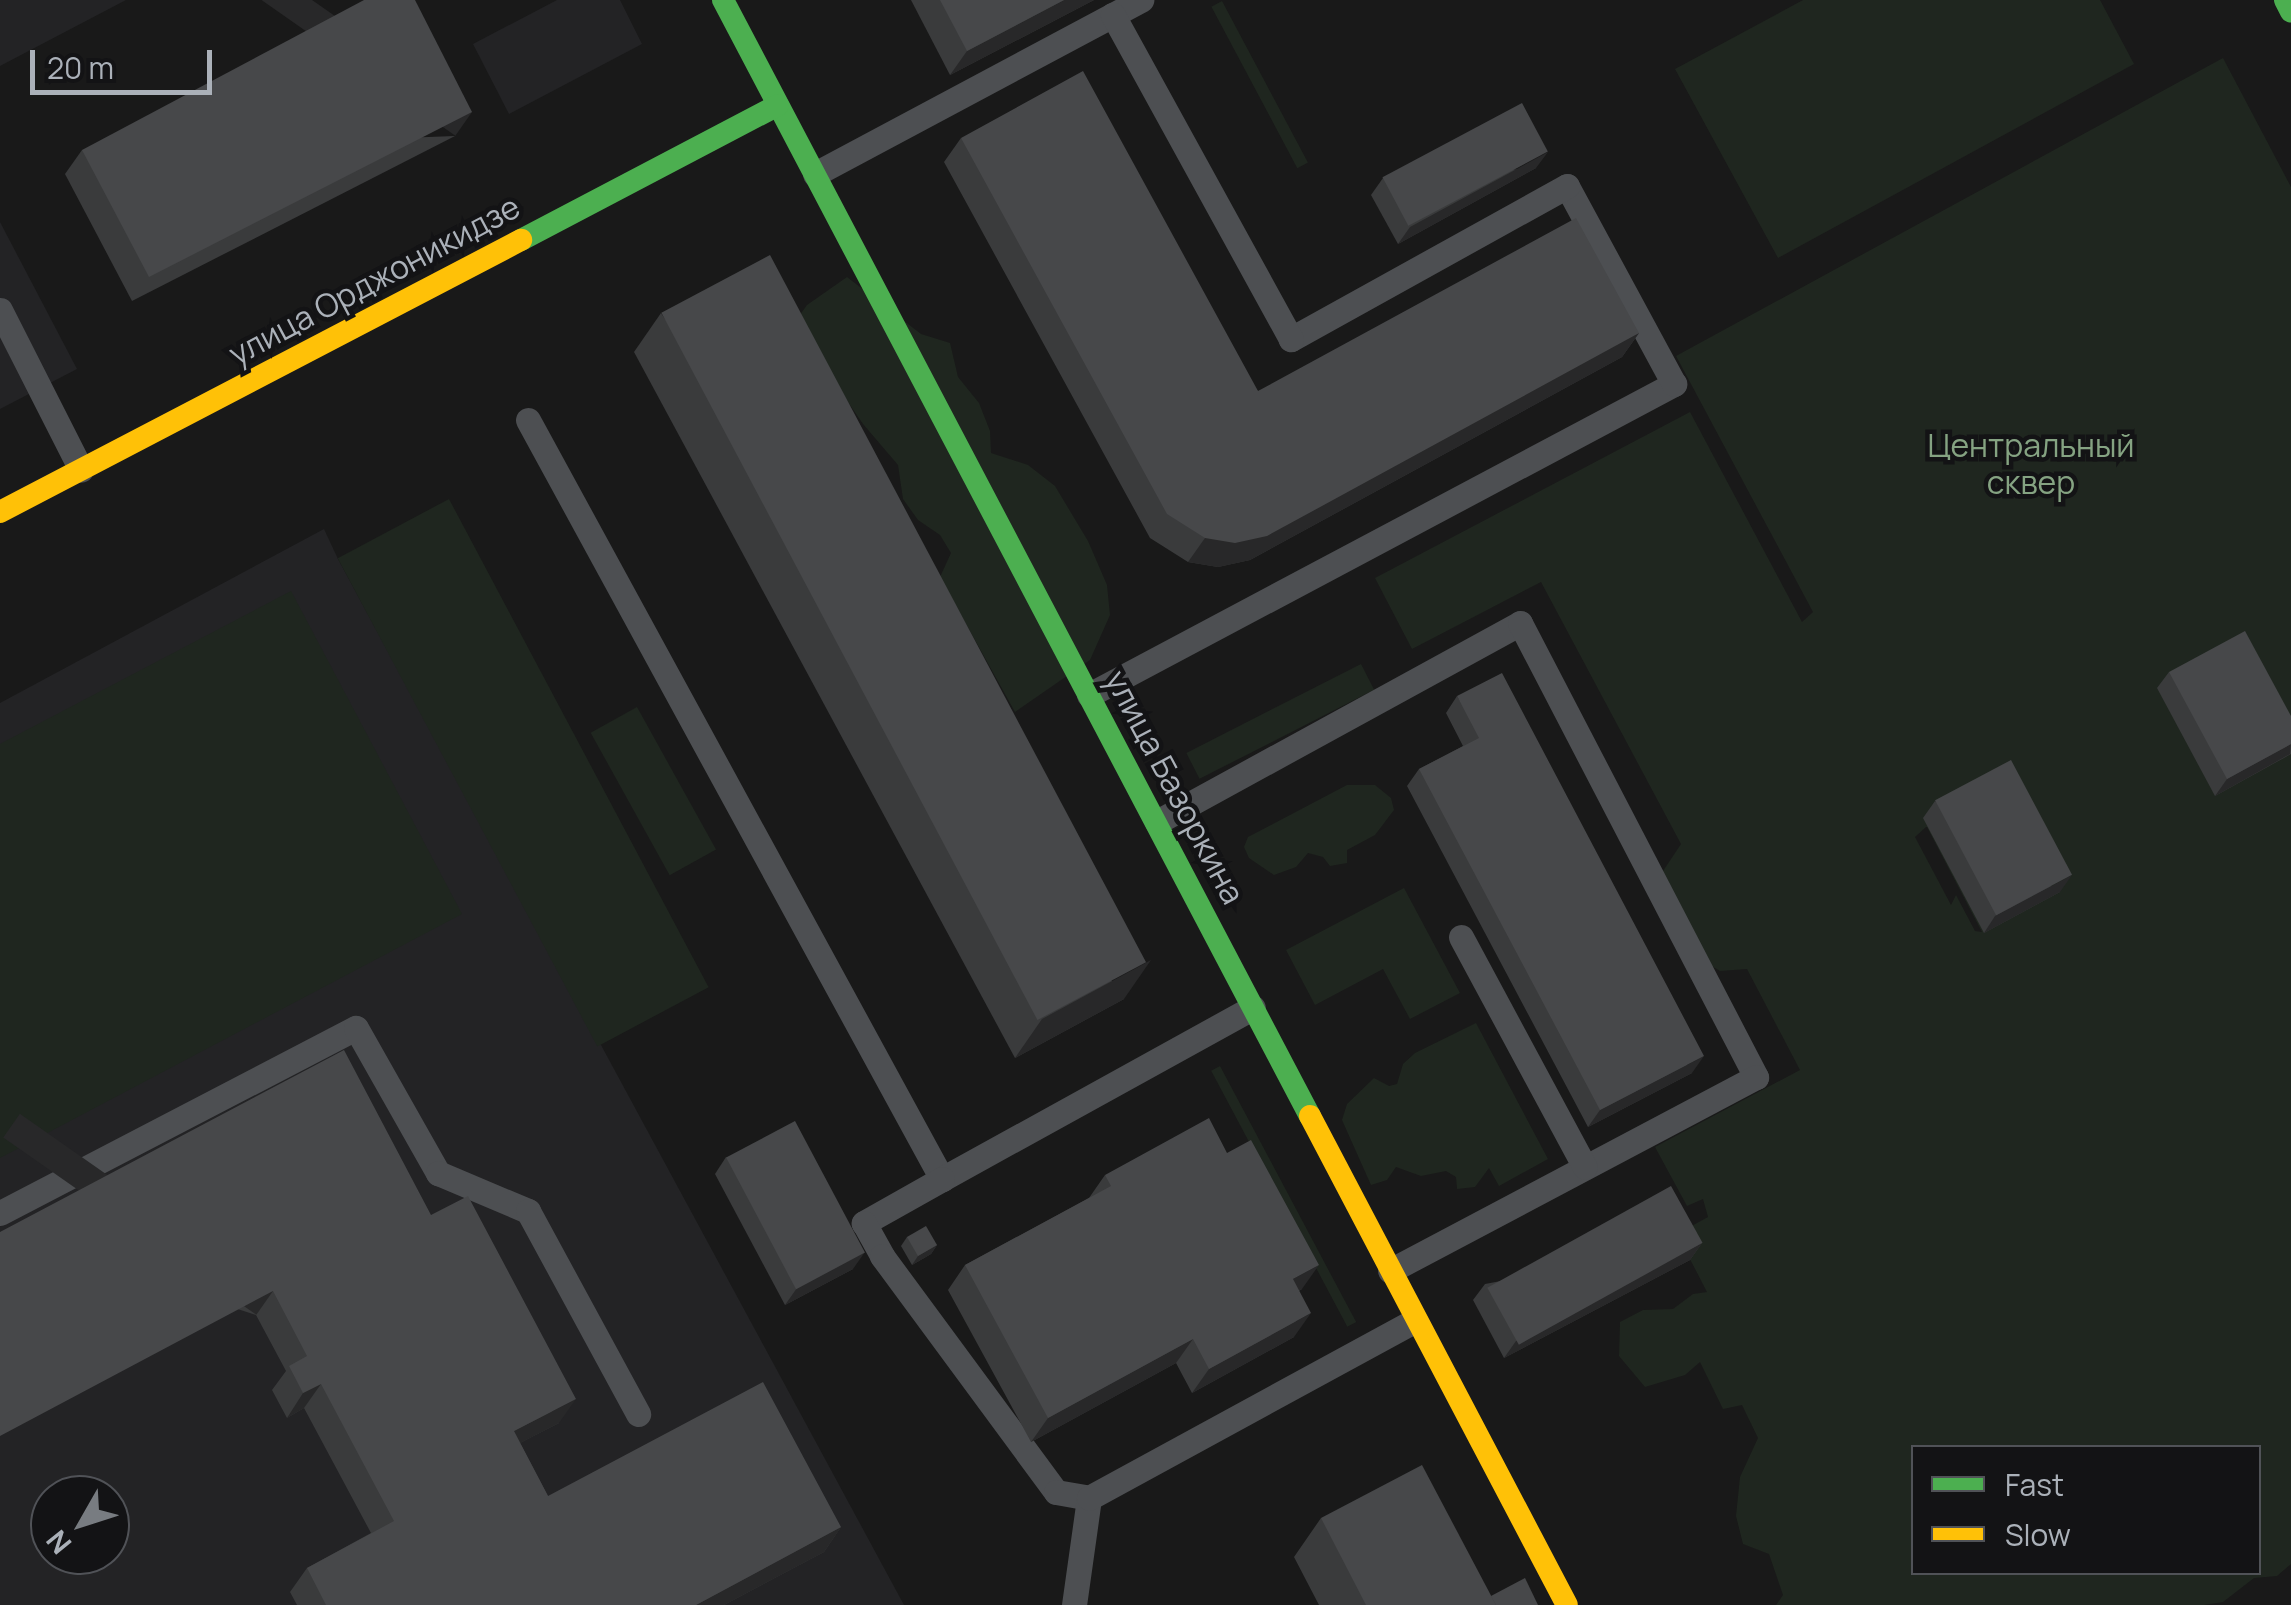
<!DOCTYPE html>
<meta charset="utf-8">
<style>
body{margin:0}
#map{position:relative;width:2291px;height:1605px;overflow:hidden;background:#191919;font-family:Manrope,sans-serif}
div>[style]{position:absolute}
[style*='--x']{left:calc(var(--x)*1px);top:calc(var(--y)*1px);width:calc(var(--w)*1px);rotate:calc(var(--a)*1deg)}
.built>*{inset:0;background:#232325}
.green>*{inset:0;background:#1f261f;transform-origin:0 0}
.lane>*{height:25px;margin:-12.5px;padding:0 12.5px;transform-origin:12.5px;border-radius:12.5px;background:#4d4f52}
.fast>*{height:22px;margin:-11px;padding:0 11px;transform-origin:11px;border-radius:11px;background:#4caf50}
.slow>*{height:22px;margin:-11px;padding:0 11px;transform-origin:11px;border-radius:11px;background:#ffc107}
.wall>*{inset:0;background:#3a3b3c}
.shaded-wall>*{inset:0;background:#282829;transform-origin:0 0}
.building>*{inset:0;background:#47484a;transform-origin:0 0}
span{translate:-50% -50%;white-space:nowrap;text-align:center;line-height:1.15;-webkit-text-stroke:9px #131315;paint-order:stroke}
.street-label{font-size:32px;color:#abb1b9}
.park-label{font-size:32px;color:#85a382}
.legend{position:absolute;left:1911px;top:1445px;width:350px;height:130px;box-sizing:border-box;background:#131315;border:2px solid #505257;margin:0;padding:12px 18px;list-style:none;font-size:30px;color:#abb1b9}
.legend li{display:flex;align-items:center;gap:20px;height:50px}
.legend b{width:50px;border:2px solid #505257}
.north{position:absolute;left:30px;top:1475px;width:100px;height:100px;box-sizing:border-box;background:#131315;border:2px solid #505257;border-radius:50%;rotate:231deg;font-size:28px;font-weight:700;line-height:40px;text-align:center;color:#abb1b9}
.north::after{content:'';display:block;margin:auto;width:35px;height:45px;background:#787c81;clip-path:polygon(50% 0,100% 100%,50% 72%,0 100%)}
.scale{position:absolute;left:30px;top:50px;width:182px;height:45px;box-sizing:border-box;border:5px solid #abb1b9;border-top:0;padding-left:12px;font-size:30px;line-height:35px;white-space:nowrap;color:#abb1b9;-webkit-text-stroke:8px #131315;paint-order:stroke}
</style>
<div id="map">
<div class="built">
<i style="clip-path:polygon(0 0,126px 0,0 66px)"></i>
<i style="clip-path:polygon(557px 0,620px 0,642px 44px,509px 114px,473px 44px)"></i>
<i style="clip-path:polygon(0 222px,77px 369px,0 409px)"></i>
<i style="clip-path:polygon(evenodd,324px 529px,338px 559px,904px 1605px,0 1605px,0 703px,324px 529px,50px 1495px,110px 1495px,110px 1555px,50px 1555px,50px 1495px)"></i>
</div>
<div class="green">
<i style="clip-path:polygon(1803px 0,2100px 0,2134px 64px,1778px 258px,1675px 69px)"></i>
<i style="left:1222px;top:1px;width:183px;height:12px;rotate:62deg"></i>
<i style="clip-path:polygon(evenodd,2223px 58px,2291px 187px,2291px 1564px,2277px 1576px,2254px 1578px,2223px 1602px,2204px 1605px,1776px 1605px,1783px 1595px,1769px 1554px,1743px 1544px,1736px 1516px,1740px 1477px,1758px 1438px,1742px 1405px,1723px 1409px,1700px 1362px,1685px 1375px,1645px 1387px,1619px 1356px,1620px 1322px,1643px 1310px,1673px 1309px,1693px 1294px,1707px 1292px,1677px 1234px,1708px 1217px,1703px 1199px,1687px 1206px,1655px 1147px,1800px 1070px,1747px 969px,1720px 971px,1705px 962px,1657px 880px,1681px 844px,1541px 582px,1412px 649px,1375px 578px,1690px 412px,1802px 622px,1813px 612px,1676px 356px,2223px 58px,1926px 827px,1927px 827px,1982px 932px,1975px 931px,1956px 895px,1951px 905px,1915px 837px,1926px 827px,2223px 58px,1914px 1448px,2258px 1448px,2258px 1572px,1914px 1572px,1914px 1448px)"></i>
<i style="clip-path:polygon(847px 277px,921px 334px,950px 343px,958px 377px,979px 403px,990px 431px,991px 453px,1028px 465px,1055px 486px,1088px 541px,1107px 585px,1110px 615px,1090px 660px,1015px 712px,940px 577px,951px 553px,940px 535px,918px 520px,903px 499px,898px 465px,863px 424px,794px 323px,807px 305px)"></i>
<i style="left:449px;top:499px;width:553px;height:126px;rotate:62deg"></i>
<i style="clip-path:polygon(291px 591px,462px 914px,0 1158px,0 744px)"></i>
<i style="left:1361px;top:664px;width:29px;height:196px;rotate:63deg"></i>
<i style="left:637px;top:707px;width:163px;height:53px;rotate:61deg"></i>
<i style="clip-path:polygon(1347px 785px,1375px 785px,1391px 798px,1394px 810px,1375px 835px,1347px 850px,1347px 863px,1330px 866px,1323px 857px,1308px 853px,1296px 867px,1274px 875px,1249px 858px,1244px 847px,1248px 837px)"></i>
<i style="clip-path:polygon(1404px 888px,1460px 993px,1410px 1019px,1383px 969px,1315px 1005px,1286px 950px)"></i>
<i style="clip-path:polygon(1476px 1023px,1548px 1159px,1499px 1186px,1489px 1168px,1475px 1187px,1457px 1189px,1456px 1177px,1446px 1171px,1421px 1176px,1396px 1167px,1387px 1180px,1371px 1185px,1342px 1120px,1347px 1104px,1374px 1078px,1389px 1086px,1397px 1084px,1403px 1064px,1415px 1053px)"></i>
<i style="left:1220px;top:1066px;width:290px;height:10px;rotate:62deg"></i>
</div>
<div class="lane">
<i style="--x:815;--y:174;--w:370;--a:-28.1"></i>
<i style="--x:0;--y:310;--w:179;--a:63.1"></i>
<i style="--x:528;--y:420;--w:865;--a:61.39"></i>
<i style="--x:942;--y:1179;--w:355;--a:-28.9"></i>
<i style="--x:1089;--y:695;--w:663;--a:-28"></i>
<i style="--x:1674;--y:384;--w:225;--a:-118.4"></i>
<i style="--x:1567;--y:186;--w:316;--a:151"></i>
<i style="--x:1291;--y:339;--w:370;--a:-118.8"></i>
<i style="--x:1157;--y:822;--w:414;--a:-28.7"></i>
<i style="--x:1520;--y:623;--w:512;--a:62.53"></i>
<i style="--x:1756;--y:1077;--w:414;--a:152.1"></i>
<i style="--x:1461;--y:937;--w:261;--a:61.7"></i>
<i style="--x:942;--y:1179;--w:90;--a:150.6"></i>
<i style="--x:864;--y:1223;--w:38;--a:61"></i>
<i style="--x:882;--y:1256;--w:293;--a:53.6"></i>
<i style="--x:1056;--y:1492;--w:34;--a:10"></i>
<i style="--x:0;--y:1213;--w:401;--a:-27.5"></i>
<i style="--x:356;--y:1028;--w:167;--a:60.5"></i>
<i style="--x:438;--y:1173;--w:98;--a:22.9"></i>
<i style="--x:528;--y:1211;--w:231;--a:61.5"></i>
<i style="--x:1074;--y:1605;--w:108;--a:-82"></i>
<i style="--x:1089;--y:1498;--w:371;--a:-28.6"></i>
</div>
<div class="fast">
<i style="--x:723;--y:0;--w:1261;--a:62.26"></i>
<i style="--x:2285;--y:0;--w:13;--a:63"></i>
<i style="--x:521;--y:240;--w:290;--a:-27.7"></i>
</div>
<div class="slow">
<i style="--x:0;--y:512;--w:588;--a:-27.57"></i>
<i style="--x:1310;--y:1116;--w:552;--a:62.28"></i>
</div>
<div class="wall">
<i style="clip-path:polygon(911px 0,1094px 0,950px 75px)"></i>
<i style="clip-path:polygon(455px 136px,132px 301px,65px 174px,82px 150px)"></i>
<i style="clip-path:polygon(961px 138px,1258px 391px,1639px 333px,1622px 357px,1250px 560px,1218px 567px,1188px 562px,1150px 538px,944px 162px)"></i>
<i style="clip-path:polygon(1536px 168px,1398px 244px,1371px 195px,1383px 178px)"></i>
<i style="clip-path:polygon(661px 313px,1124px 999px,1015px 1058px,634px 352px)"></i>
<i style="clip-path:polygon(2169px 672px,2291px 716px,2291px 754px,2215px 796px,2157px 688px)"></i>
<i style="clip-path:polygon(1457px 696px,1692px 1073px,1588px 1127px,1407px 786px,1419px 769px,1463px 746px,1446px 713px)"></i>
<i style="clip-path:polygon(1935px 801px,2060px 892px,1984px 933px,1923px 818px)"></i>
<i style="clip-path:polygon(726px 1157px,853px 1269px,785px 1305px,715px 1174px)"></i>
<i style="clip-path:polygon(1105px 1175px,1302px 1289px,1299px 1291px,1294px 1337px,1192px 1393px,1176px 1363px,1031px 1442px,948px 1290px,965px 1265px,1089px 1198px)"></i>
<i style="clip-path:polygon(431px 1215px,559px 1423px,520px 1443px,548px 1496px,841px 1527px,824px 1552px,724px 1605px,297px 1605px,290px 1592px,307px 1568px,371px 1533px,304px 1408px,287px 1418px,272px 1390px,286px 1371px,256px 1315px,0 1232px)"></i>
<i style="clip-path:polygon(907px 1237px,937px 1245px,931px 1254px,912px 1265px,901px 1246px)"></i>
<i style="clip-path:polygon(1702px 1243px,1690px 1260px,1504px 1358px,1473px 1300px,1485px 1284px)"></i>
<i style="clip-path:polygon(1321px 1518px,1491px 1596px,1538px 1605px,1319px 1605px,1294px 1557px)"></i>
</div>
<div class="shaded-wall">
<i style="clip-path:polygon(1064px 0,1094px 0,950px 75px,967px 51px)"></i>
<i style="left:472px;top:112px;width:29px;height:363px;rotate:125deg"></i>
<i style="clip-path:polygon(1548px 152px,1536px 168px,1398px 244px,1410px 227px)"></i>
<i style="clip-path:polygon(1639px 333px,1622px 357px,1250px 560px,1218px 567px,1188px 562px,1205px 538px)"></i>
<i style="clip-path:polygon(2291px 744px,2290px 754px,2215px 796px,2227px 779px)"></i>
<i style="clip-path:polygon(2072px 875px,2060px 892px,1984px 933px,1995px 916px)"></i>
<i style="clip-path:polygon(1151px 960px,1124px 999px,1015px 1058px,1042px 1019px)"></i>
<i style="clip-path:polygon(1704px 1056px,1692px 1073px,1588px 1127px,1600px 1110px)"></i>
<i style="clip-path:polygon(1702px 1243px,1690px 1260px,1504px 1358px,1516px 1341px)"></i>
<i style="clip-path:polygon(937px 1245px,931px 1254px,912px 1265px,918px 1256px)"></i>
<i style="clip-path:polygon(865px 1252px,853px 1269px,785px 1305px,797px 1288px)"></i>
<i style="clip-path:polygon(1319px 1265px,1302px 1289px,1276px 1303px,1293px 1279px)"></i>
<i style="left:273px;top:1291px;width:29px;height:309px;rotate:125deg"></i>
<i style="clip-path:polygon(1311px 1313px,1294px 1337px,1192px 1393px,1209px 1369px)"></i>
<i style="clip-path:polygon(1193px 1339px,1176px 1363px,1031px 1442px,1048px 1418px)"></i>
<i style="clip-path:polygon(321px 1384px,304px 1408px,287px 1418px,303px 1393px)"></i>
<i style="clip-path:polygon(576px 1399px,559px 1423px,497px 1455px,514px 1431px)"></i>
<i style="clip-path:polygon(841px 1527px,824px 1552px,724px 1605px,696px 1605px)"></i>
</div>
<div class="building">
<i style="clip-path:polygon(364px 0,415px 0,472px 112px,149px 277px,82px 150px)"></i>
<i style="clip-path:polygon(940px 0,1064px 0,967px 51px)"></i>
<i style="clip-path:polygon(1083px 71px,1258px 391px,1576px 218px,1639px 333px,1267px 536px,1235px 543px,1205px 538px,1167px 514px,961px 138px)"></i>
<i style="left:1522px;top:103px;width:55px;height:158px;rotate:62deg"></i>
<i style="left:770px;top:255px;width:801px;height:123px;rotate:62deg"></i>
<i style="clip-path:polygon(2245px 631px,2291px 716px,2291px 744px,2227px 779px,2169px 672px)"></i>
<i style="clip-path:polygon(1502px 673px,1704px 1056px,1600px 1110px,1419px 769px,1479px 738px,1457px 696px)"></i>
<i style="left:2011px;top:760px;width:130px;height:86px;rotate:62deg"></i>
<i style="clip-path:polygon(344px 1050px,431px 1215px,468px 1196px,576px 1399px,514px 1431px,548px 1496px,763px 1382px,841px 1527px,696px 1605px,326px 1605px,307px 1568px,394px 1521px,321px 1384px,303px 1393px,289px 1366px,307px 1356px,273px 1291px,0 1436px,0 1232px)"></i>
<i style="clip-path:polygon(1209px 1118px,1227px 1153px,1251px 1140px,1319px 1265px,1293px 1279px,1311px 1313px,1209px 1369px,1193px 1339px,1048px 1418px,965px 1265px,1111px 1186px,1105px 1175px)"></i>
<i style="left:795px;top:1121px;width:149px;height:78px;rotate:62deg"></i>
<i style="left:1671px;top:1186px;width:65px;height:210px;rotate:61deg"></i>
<i style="left:926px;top:1226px;width:22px;height:22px;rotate:60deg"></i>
<i style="clip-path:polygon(1422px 1465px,1496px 1605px,1366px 1605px,1321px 1518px)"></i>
<i style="clip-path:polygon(1525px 1578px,1538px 1605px,1496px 1605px,1491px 1596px)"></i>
</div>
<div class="street-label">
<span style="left:374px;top:280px;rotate:-28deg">улица Орджоникидзе</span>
<span style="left:1175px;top:787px;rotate:62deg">улица Базоркина</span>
</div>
<div class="park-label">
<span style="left:2031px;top:464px">Центральный<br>сквер</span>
</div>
<ul class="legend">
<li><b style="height:12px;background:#4caf50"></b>Fast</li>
<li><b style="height:12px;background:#ffc107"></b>Slow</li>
</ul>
<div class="north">N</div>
<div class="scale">20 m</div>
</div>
